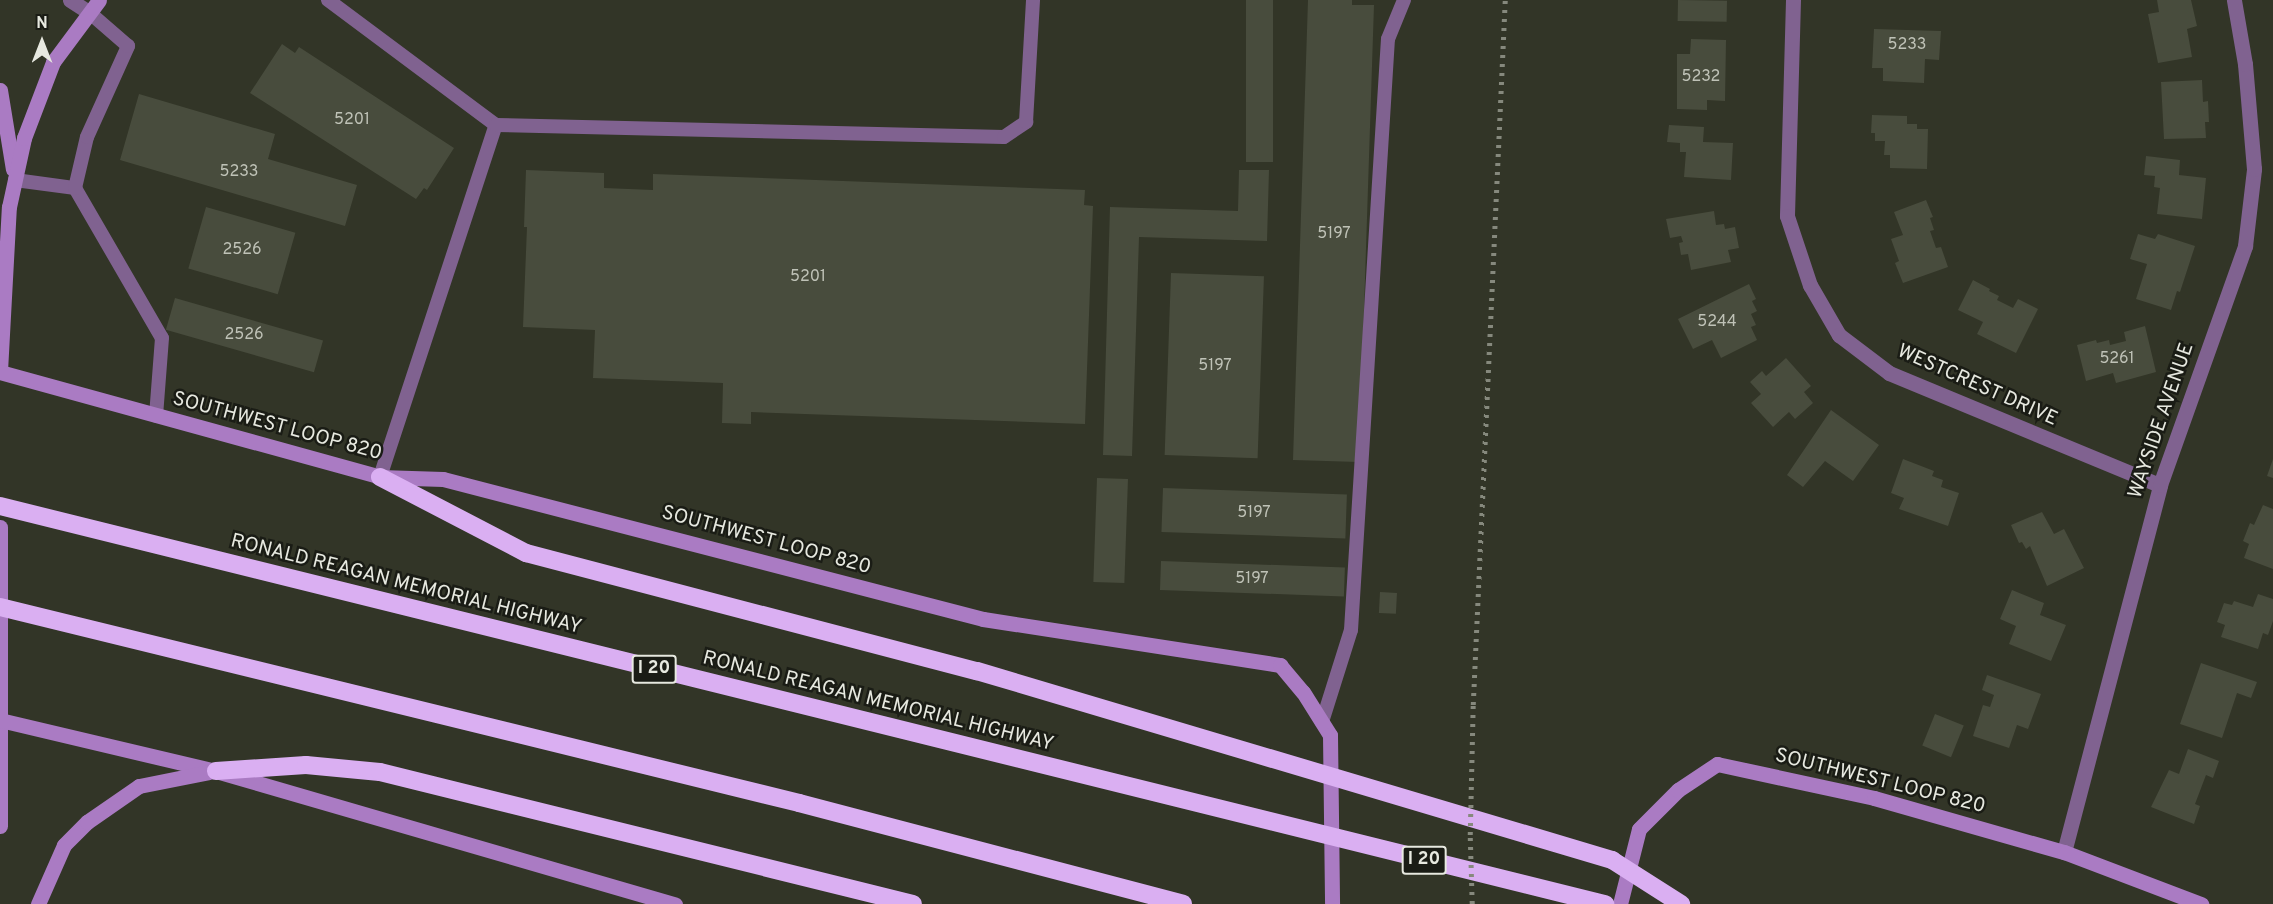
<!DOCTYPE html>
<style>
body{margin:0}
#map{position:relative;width:2273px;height:904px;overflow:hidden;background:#323527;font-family:Overpass,sans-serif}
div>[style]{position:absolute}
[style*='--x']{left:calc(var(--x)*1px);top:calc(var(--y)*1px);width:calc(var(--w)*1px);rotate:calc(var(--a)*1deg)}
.building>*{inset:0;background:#484c3d;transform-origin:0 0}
.service>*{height:14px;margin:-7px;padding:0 7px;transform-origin:7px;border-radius:7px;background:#806290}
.minor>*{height:15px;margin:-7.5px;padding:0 7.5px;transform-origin:7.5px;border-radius:7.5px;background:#806290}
.secondary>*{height:15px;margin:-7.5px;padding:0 7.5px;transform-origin:7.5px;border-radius:7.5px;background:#aa7bc3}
.motorway>*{height:18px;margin:-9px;padding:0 9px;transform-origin:9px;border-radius:9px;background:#daaff2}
.rail>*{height:4.5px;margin-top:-2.25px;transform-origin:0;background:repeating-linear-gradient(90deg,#86897d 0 3px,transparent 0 9px)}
span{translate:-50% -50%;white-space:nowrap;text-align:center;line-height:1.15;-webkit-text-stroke:5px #1a1c15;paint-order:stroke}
.number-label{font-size:16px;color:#bfc2b7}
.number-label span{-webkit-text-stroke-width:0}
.shield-label span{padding:2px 4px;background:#1a1c15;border:2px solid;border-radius:4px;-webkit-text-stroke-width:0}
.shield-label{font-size:18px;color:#e7e9e0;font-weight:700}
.street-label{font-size:20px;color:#e7e9e0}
.north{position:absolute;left:12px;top:12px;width:60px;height:60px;-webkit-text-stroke:4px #1a1c15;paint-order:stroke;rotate:0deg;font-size:16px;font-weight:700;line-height:24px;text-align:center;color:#e7e9e0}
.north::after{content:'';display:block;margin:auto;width:21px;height:27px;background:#e7e9e0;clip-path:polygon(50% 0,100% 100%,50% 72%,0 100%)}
</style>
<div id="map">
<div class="building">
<i style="left:1246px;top:0;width:27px;height:162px"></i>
<i style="clip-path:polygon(1308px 0,1352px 0,1352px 5px,1374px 5px,1359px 462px,1293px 460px)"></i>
<i style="left:1678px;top:0;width:49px;height:21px;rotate:1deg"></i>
<i style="clip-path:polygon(2157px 0,2191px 0,2197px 26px,2187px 29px,2192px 57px,2158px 63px,2148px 14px,2159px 12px)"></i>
<i style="clip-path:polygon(1874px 29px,1941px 31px,1939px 60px,1925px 59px,1924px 83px,1883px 81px,1883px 68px,1872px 68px)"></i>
<i style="clip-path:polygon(1691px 39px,1726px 40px,1725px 101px,1707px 100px,1707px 110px,1677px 109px,1677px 54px,1690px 54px)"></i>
<i style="clip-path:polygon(282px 44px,295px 53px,299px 47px,454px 148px,427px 190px,424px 188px,416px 199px,250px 93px)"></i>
<i style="clip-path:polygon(2202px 80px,2203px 102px,2208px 101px,2209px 122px,2205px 122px,2206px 138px,2164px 139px,2161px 82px)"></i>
<i style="clip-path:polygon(139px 94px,275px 134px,268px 159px,357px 185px,345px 226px,120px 160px)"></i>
<i style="clip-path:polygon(1872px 115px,1907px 116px,1907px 124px,1917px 124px,1917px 129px,1928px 129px,1927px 169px,1890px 168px,1890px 155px,1884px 155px,1885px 141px,1875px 141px,1875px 133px,1871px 133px)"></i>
<i style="clip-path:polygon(1669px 125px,1704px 127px,1703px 142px,1733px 143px,1731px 180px,1684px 177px,1686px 152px,1680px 152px,1680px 143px,1667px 142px)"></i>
<i style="clip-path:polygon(2146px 156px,2180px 160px,2179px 175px,2206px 178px,2202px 219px,2157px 214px,2160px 188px,2154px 187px,2155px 176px,2144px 175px)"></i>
<i style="clip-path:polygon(526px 170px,604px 173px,604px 188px,653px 190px,653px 174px,1085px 190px,1084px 205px,1093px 206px,1085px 424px,751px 412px,751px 424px,722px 423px,723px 383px,593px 378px,595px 330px,523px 327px,527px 227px,524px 227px)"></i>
<i style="clip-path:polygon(1239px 170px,1269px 170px,1267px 241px,1139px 237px,1132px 456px,1103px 455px,1110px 207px,1238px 211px)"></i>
<i style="clip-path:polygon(1926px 200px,1933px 217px,1930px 218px,1934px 230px,1930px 231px,1936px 248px,1941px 247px,1948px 267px,1903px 283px,1895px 263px,1899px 261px,1891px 239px,1903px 235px,1894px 212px)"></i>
<i style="left:206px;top:207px;width:93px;height:64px;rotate:16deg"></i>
<i style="clip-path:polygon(1714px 211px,1716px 225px,1724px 224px,1725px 229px,1735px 227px,1739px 248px,1728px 250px,1731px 262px,1691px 270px,1688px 254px,1681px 255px,1679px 243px,1683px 242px,1681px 236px,1670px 238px,1666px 219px)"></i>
<i style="clip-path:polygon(2138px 234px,2155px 239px,2158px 234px,2195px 246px,2180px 292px,2177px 291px,2171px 310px,2136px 299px,2147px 264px,2130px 259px)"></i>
<i style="left:1171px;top:273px;width:93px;height:182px;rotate:2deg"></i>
<i style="clip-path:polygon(1973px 280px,1990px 289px,1989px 291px,1999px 296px,1997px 300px,2013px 308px,2018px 299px,2038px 309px,2016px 353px,1977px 334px,1983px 322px,1958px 310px)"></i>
<i style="clip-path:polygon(1749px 284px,1756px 299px,1752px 301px,1757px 311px,1751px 314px,1756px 325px,1751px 327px,1757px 340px,1721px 358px,1712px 340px,1693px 349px,1678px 319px)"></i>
<i style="left:175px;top:298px;width:154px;height:33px;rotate:16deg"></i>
<i style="clip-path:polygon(2145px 326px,2156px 372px,2116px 383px,2113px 373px,2086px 381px,2077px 345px,2096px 340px,2097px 343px,2109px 340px,2110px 345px,2126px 341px,2124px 332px)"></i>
<i style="clip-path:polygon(1786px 358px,1811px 386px,1804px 392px,1813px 403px,1795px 419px,1789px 412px,1773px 427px,1751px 403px,1761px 394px,1750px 382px,1762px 371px,1766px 376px)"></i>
<i style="clip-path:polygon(1831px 410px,1879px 445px,1853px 481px,1825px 461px,1803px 487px,1787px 475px)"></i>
<i style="clip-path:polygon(1903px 459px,1934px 471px,1932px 476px,1943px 480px,1941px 487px,1959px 493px,1948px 526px,1899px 509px,1904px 498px,1891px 493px)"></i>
<i style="clip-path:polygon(2273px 459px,2273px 478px,2267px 476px)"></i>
<i style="left:1097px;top:478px;width:31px;height:104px;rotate:2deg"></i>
<i style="left:1163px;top:488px;width:184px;height:44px;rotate:2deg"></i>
<i style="clip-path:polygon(2263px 505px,2273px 509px,2273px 569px,2244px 558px,2249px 544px,2243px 541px,2250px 523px,2254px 525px)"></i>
<i style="clip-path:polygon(2042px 512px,2054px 534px,2064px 529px,2084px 568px,2047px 586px,2030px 546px,2026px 549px,2022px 542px,2019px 543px,2011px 525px)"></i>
<i style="left:1161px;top:561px;width:184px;height:29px;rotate:2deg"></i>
<i style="clip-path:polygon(2012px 590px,2044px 603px,2040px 615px,2066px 625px,2051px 661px,2009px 644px,2016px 626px,2000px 619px)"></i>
<i style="left:1380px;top:592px;width:17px;height:21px;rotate:3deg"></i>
<i style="clip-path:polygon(2258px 594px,2273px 599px,2273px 621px,2268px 635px,2263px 633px,2258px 649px,2221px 637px,2225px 625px,2217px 622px,2224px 603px,2232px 605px,2234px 601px,2253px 607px)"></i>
<i style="clip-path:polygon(2201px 663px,2257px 682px,2251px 698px,2237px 693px,2222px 738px,2180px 724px)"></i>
<i style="clip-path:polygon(1987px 675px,2041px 694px,2028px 729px,2017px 725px,2009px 748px,1973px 736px,1983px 705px,1990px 707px,1994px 695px,1982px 690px)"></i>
<i style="left:1935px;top:714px;width:31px;height:34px;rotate:22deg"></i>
<i style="clip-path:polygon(2188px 749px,2219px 761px,2213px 778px,2206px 775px,2195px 804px,2200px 806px,2194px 824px,2151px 807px,2169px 770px,2179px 774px)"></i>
</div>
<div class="service">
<i style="--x:328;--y:0;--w:209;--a:36.7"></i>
<i style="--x:15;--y:180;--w:61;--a:7.6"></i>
<i style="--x:75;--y:188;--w:173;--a:59.9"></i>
<i style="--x:162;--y:338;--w:78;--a:94.4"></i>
<i style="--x:75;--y:188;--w:52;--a:-76.8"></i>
<i style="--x:87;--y:137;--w:100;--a:-65.7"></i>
<i style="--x:128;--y:46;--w:50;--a:-139"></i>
<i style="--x:380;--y:477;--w:371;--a:-71.8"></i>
<i style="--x:496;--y:125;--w:508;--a:1.35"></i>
<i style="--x:1004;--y:137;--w:27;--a:-34"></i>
<i style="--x:1026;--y:122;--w:122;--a:-86.7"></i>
<i style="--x:1322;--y:722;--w:96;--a:-72.5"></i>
<i style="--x:1351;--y:630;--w:592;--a:-86.42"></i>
<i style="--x:1388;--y:39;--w:42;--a:-67.7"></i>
</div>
<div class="minor">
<i style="--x:70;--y:0;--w:24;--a:33"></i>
<i style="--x:1793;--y:0;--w:216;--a:91.6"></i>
<i style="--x:1787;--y:216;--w:73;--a:71.6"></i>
<i style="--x:1810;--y:285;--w:58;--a:59.9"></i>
<i style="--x:1839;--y:335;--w:63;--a:37.2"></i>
<i style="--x:1889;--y:373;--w:293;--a:22.5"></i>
<i style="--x:2064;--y:852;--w:379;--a:-75.3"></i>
<i style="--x:2160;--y:485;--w:254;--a:-70.4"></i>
<i style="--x:2245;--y:246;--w:78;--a:-83.3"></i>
<i style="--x:2254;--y:169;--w:105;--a:-94.9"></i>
<i style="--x:2245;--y:64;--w:65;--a:-99.8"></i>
</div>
<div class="secondary">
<i style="--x:0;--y:90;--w:80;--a:80.7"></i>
<i style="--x:0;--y:371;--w:164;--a:-86.9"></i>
<i style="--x:9;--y:207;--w:71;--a:-77.7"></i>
<i style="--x:24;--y:138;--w:81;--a:-69.1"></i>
<i style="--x:53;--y:62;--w:77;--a:-53.4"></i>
<i style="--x:0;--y:372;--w:394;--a:15.4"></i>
<i style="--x:380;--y:477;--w:63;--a:1.8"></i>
<i style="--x:443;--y:479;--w:558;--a:14.53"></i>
<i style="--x:983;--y:619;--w:301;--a:8.8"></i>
<i style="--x:1280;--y:665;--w:35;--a:50"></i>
<i style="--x:1303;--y:692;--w:51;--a:57.9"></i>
<i style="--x:1330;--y:735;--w:169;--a:89.3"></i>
<i style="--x:0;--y:527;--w:299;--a:90"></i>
<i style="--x:0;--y:720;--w:222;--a:13.3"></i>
<i style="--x:216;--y:771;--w:478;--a:16.2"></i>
<i style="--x:38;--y:904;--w:64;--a:-66.2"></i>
<i style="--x:64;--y:845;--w:33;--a:-45"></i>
<i style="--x:87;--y:822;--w:63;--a:-34.7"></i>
<i style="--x:139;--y:786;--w:71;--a:-11.3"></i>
<i style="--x:1620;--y:904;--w:77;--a:-75.8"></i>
<i style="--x:1639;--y:829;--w:55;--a:-45"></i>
<i style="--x:1678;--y:790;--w:47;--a:-33.7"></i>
<i style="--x:1717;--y:764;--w:161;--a:12.2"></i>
<i style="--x:1874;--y:798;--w:198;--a:15.9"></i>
<i style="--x:2064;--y:852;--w:147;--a:20.8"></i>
</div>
<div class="motorway">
<i style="--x:380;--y:477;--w:165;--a:27.5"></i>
<i style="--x:526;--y:553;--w:466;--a:14.7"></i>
<i style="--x:977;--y:671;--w:663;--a:16.57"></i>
<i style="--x:1612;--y:860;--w:82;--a:32.5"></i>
<i style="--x:0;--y:506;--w:1654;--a:13.93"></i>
<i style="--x:0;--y:607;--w:823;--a:13.78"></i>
<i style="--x:799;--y:803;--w:397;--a:14.7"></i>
<i style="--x:216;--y:771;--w:90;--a:-3.8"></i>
<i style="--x:306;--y:765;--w:74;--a:5.4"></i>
<i style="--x:380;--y:772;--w:549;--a:13.91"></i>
</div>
<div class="rail">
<i style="--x:1472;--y:904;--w:69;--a:-91.7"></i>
<i style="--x:1470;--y:835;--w:130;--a:-88.7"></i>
<i style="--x:1473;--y:705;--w:706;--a:-87.4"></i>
</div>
<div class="number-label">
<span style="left:1907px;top:45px">5233</span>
<span style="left:1701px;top:77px">5232</span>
<span style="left:352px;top:120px">5201</span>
<span style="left:239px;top:172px">5233</span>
<span style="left:1334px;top:234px">5197</span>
<span style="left:242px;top:250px">2526</span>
<span style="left:808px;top:277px">5201</span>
<span style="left:1717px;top:322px">5244</span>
<span style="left:244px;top:335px">2526</span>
<span style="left:2117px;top:359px">5261</span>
<span style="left:1215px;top:366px">5197</span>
<span style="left:1254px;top:513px">5197</span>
<span style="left:1252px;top:579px">5197</span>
</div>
<div class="shield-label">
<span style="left:654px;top:669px">I 20</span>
<span style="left:1424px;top:860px">I 20</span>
</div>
<div class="street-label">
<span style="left:1977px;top:386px;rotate:24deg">WESTCREST DRIVE</span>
<span style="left:2162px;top:421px;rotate:-71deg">WAYSIDE AVENUE</span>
<span style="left:277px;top:427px;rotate:15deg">SOUTHWEST LOOP 820</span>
<span style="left:766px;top:541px;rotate:15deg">SOUTHWEST LOOP 820</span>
<span style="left:406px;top:585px;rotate:14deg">RONALD REAGAN MEMORIAL HIGHWAY</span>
<span style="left:878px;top:702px;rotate:14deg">RONALD REAGAN MEMORIAL HIGHWAY</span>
<span style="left:1880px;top:782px;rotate:14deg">SOUTHWEST LOOP 820</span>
</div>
<div class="north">N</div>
</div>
